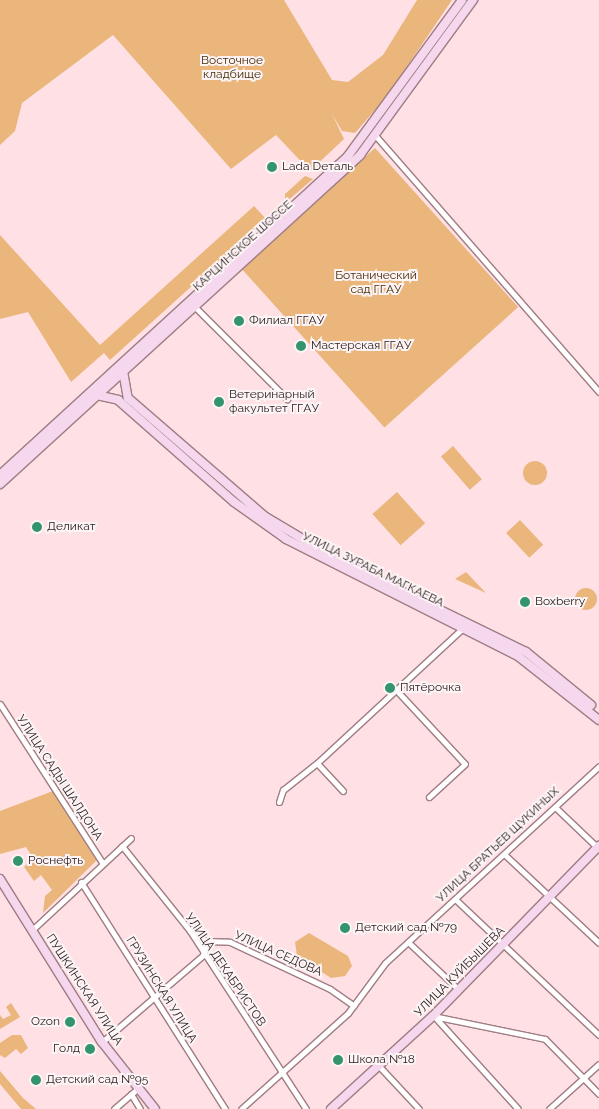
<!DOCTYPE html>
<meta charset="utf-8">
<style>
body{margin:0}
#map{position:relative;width:599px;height:1109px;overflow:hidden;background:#ffe0e5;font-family:Raleway,sans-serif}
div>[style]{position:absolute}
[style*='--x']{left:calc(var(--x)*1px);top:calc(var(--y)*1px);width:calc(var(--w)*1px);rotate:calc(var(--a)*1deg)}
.green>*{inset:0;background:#eab67b;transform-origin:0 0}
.round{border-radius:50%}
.roads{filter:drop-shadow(1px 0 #9f7d83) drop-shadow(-1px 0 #9f7d83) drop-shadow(0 1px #9f7d83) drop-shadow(0 -1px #9f7d83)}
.street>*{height:5px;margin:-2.5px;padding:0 2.5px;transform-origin:2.5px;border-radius:2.5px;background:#fff}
.secondary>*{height:8px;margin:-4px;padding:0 4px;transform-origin:4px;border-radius:4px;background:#f5d7ee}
.dots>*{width:14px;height:14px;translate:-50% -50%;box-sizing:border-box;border:2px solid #fcf4f5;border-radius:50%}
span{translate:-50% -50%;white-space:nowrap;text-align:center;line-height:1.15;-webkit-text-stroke:4px #fcf4f5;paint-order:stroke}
.park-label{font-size:12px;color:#452b07}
.poi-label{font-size:12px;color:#2a1c1e}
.left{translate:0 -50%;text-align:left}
.right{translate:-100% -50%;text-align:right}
.street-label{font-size:12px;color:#2a1c1e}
</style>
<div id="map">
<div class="green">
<i style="clip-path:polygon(0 0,284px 0,332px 80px,348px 82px,383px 55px,417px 0,452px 0,387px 96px,355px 133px,342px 131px,332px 114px,344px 139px,310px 171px,276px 135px,231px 169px,113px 35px,22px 103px,15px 131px,0 145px)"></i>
<i style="left:375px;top:148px;width:214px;height:180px;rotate:48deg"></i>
<i style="clip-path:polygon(305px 176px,313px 179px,285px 203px,285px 194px)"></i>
<i style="clip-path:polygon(254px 206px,266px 219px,110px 360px,104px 353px,71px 382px,28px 312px,0 319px,0 235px,100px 345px)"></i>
<i style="left:453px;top:446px;width:44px;height:16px;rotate:49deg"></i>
<i class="round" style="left:523px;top:461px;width:24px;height:24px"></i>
<i style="left:397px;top:492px;width:42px;height:33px;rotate:48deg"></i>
<i style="left:520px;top:520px;width:34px;height:19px;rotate:47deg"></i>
<i style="clip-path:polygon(466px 572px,486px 593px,455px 579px)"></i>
<i class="round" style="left:575px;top:588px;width:22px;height:22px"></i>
<i style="clip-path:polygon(53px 791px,97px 860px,43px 913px,45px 896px,52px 890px,41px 875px,34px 881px,24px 867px,33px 858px,26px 847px,0 854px,0 811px)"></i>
<i style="clip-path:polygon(309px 933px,348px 956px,352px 966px,345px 976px,331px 978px,297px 956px,295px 942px)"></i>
<i style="clip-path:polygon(11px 1003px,20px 1017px,0 1029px,0 1015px,3px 1019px,11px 1015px,6px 1007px)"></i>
<i style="clip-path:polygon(12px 1035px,21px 1035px,28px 1048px,21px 1054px,16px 1049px,5px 1058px,0 1055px,0 1043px)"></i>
<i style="clip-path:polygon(0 1071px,23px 1098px,36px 1109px,21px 1109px,0 1084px)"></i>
</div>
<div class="roads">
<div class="street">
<i style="--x:374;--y:134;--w:342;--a:48.9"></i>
<i style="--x:194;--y:306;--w:132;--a:45"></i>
<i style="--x:398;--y:692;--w:98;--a:47.1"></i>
<i style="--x:465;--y:764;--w:49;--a:137.5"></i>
<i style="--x:0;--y:704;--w:188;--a:57.2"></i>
<i style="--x:343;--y:791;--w:38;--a:-133"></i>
<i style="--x:317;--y:763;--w:199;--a:-42.8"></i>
<i style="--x:279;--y:802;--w:13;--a:-72"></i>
<i style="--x:283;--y:790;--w:43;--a:-38.5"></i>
<i style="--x:555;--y:807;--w:61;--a:43.7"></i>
<i style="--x:122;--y:846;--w:109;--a:51.3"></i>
<i style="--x:190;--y:931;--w:212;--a:56.9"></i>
<i style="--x:504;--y:854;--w:130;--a:43.1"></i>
<i style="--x:81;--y:882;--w:269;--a:57.6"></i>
<i style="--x:455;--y:899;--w:198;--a:43.4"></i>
<i style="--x:32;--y:930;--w:135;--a:-42.9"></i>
<i style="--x:190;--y:931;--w:19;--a:32"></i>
<i style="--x:206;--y:941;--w:24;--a:2"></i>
<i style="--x:230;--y:942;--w:110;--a:25.2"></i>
<i style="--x:330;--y:989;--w:29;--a:35"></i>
<i style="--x:408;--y:942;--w:70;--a:43.3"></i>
<i style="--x:433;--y:1016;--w:114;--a:11.6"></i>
<i style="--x:545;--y:1039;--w:77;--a:45.5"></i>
<i style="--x:434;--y:1016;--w:125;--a:47.9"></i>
<i style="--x:102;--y:1042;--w:133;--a:-40.7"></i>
<i style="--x:203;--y:955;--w:14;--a:-78"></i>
<i style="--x:378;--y:1065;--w:60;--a:47"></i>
<i style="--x:131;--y:1094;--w:17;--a:59"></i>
<i style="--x:114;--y:1109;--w:30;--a:-41"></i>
<i style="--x:241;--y:1109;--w:144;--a:-41.9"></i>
<i style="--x:348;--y:1013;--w:62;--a:-53.5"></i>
<i style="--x:385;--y:963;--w:291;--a:-42.6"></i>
<i style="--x:549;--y:1109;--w:67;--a:-42"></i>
</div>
<div class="secondary">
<i style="--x:123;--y:371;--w:27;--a:80"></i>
<i style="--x:128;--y:398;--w:180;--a:40.9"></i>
<i style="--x:264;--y:516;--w:86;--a:30.7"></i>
<i style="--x:338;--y:560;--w:209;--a:26.1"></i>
<i style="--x:526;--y:652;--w:84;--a:39.2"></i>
<i style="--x:97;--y:395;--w:22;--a:13"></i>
<i style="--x:118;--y:400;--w:154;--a:41.3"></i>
<i style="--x:234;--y:502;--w:64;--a:35.4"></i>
<i style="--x:286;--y:539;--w:260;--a:26.8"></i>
<i style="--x:518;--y:656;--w:103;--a:38.3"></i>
<i style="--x:0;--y:475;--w:472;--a:-42.5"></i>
<i style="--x:348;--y:156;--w:193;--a:-53.8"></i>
<i style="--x:0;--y:484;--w:488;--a:-42.4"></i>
<i style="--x:360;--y:155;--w:192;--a:-53.9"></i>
<i style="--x:0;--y:879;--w:192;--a:58"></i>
<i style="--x:102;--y:1042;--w:85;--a:51.7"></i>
<i style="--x:331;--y:1109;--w:138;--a:-42.4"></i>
<i style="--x:433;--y:1016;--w:238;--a:-45.7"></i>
</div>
</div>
<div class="dots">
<i style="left:272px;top:167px;background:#33946d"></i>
<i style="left:239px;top:321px;background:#33946d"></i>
<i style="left:301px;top:346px;background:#33946d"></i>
<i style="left:219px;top:402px;background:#33946d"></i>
<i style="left:37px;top:527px;background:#33946d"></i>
<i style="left:525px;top:602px;background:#33946d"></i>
<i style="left:390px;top:688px;background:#33946d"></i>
<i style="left:18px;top:861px;background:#33946d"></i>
<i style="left:345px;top:928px;background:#33946d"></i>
<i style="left:70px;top:1022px;background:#33946d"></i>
<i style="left:90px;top:1049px;background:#33946d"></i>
<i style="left:338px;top:1060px;background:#33946d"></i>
<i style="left:36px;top:1080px;background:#33946d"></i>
</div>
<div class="park-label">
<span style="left:232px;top:68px">Восточное<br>кладбище</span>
<span style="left:376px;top:283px">Ботанический<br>сад ГГАУ</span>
</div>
<div class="poi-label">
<span class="left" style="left:282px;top:167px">Lada Dеталь</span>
<span class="left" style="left:249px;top:321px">Филиал ГГАУ</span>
<span class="left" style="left:311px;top:346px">Мастерская ГГАУ</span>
<span class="left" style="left:229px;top:402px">Ветеринарный<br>факультет ГГАУ</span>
<span class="left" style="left:47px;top:527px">Деликат</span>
<span class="left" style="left:535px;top:602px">Boxberry</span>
<span class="left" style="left:400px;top:688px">Пятёрочка</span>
<span class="left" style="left:28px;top:861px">Роснефть</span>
<span class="left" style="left:355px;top:928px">Детский сад №79</span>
<span class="right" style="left:60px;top:1022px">Ozon</span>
<span class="right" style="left:80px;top:1049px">Голд</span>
<span class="left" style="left:348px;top:1060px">Школа №18</span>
<span class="left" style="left:46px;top:1080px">Детский сад №95</span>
</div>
<div class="street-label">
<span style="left:243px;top:246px;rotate:-42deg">КАРЦИНСКОЕ ШОССЕ</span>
<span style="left:373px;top:570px;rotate:26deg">УЛИЦА ЗУРАБА МАГКАЕВА</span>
<span style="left:59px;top:778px;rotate:57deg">УЛИЦА САДЫ ШАЛДОНА</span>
<span style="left:498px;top:845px;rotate:-43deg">УЛИЦА БРАТЬЕВ ЩУКИНЫХ</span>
<span style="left:278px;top:954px;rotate:24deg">УЛИЦА СЕДОВА</span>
<span style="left:225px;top:970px;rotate:56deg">УЛИЦА ДЕКАБРИСТОВ</span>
<span style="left:460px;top:972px;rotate:-45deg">УЛИЦА КУЙБЫШЕВА</span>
<span style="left:84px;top:990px;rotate:57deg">ПУШКИНСКАЯ УЛИЦА</span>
<span style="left:161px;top:990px;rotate:58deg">ГРУЗИНСКАЯ УЛИЦА</span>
</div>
</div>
